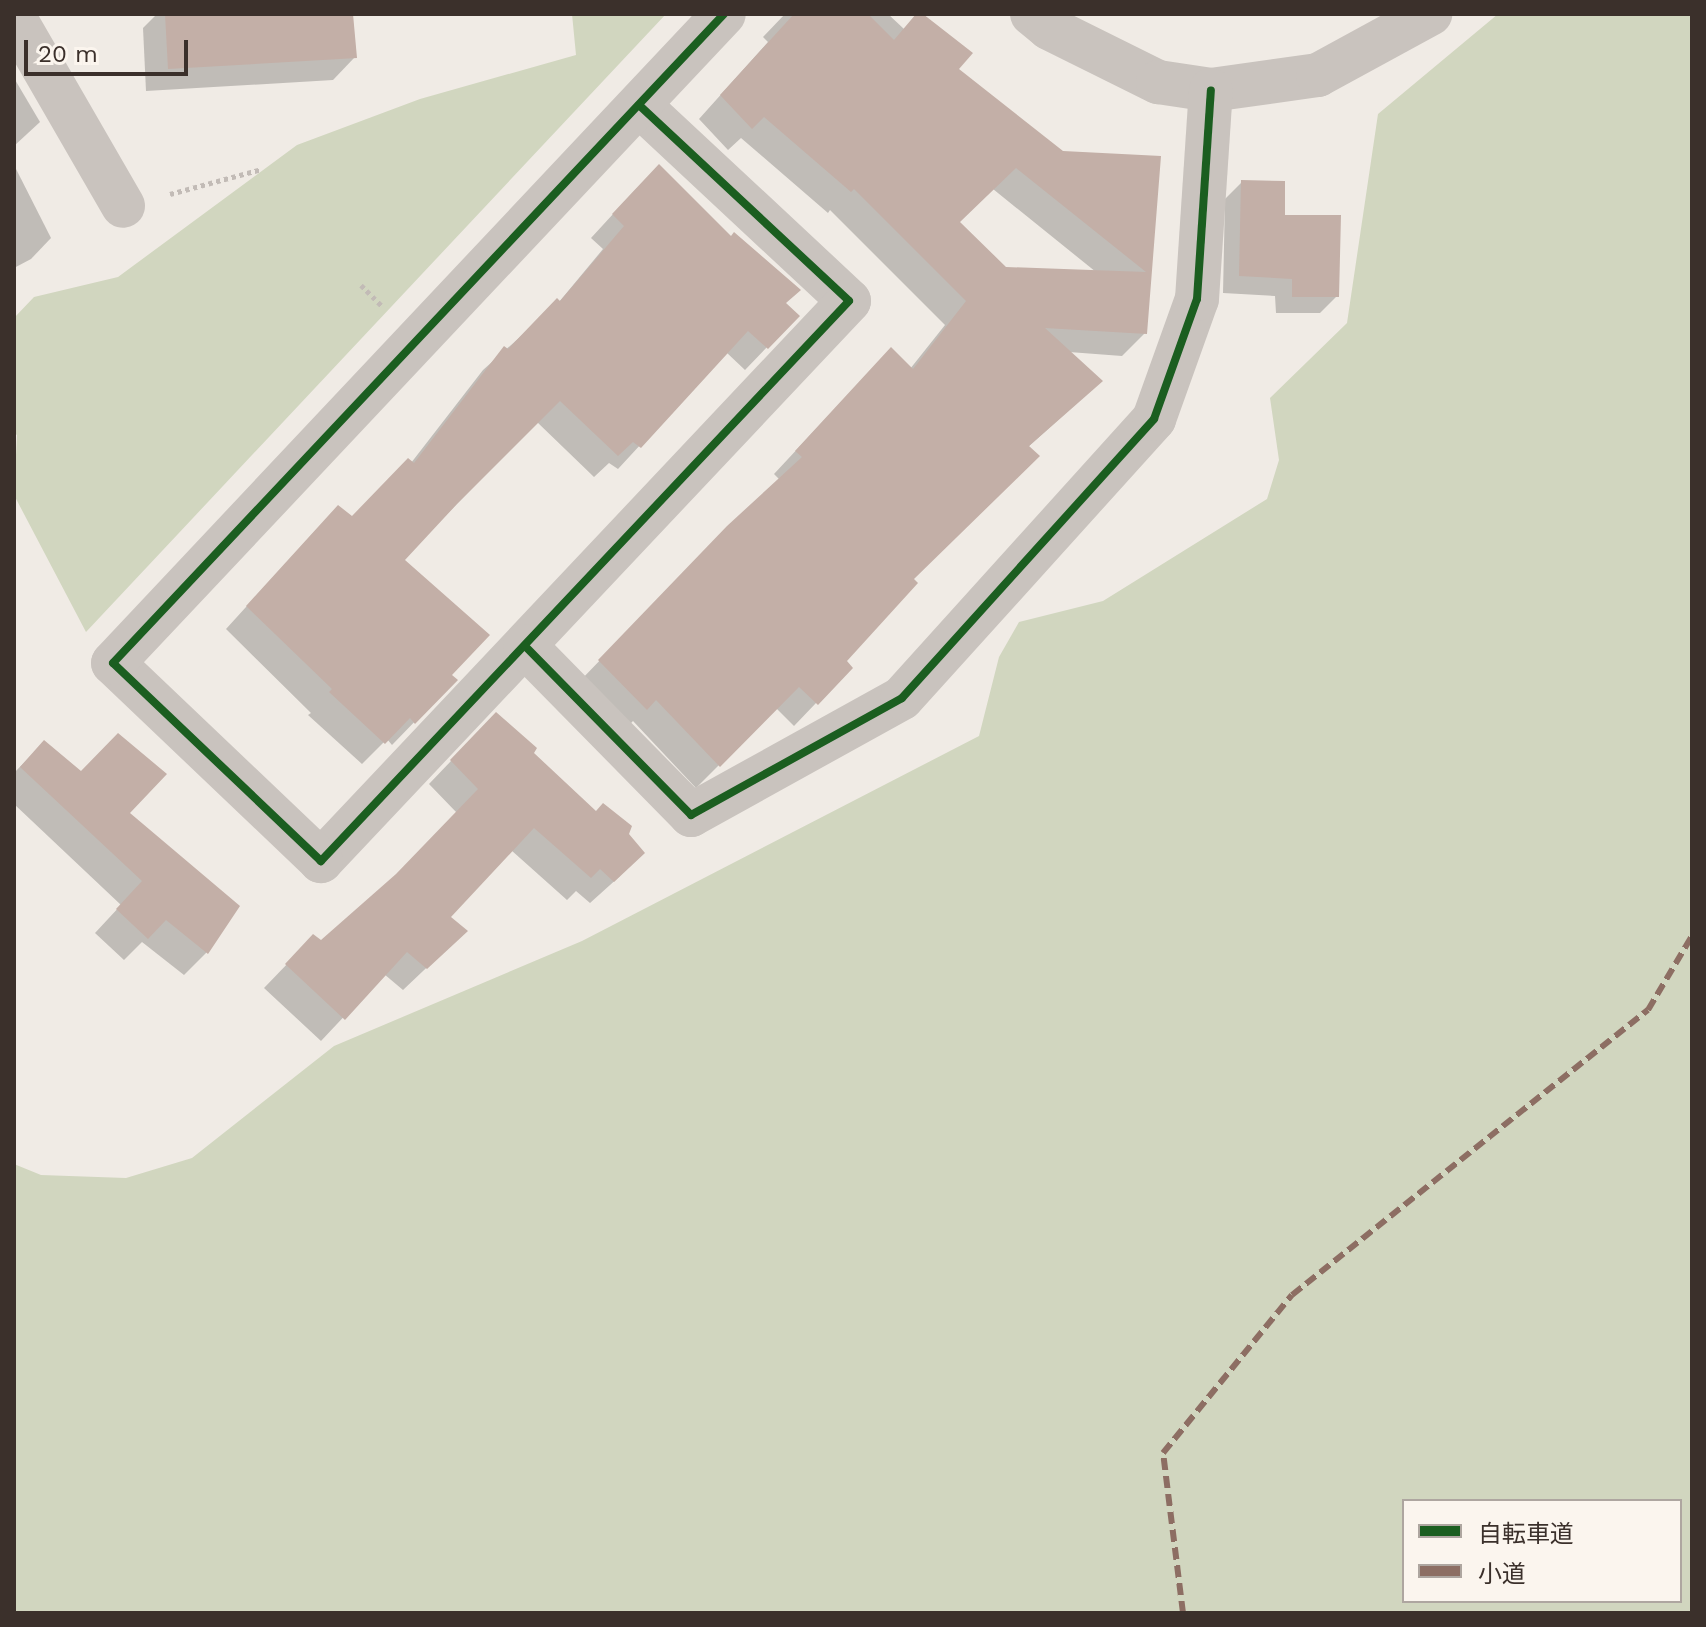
<!DOCTYPE html>
<meta charset="utf-8">
<style>
body{margin:0}
#map{position:relative;width:1706px;height:1627px;overflow:hidden;background:#f0ebe5;font-family:"Work Sans","Noto Sans JP",sans-serif}
div>[style]{position:absolute}
[style*='--x']{left:calc(var(--x)*1px);top:calc(var(--y)*1px);width:calc(var(--w)*1px);rotate:calc(var(--a)*1deg)}
.green>*{inset:0;background:#d1d6bf}
.shadow>*{inset:0;background:#0003}
.building>*{inset:0;background:#c3afa7}
.path>*{height:5px;margin-top:-2.5px;transform-origin:0;background:repeating-linear-gradient(90deg,#c2bbb6 0 4px,transparent 0 8px)}
.minor>*{height:44px;margin:-22px;padding:0 22px;transform-origin:22px;border-radius:22px;background:#c9c3be}
.quiet>*{height:6px;margin-top:-3px;transform-origin:0;background:repeating-linear-gradient(90deg,#8d6e63 0 12px,transparent 0 18px)}
.cycleway>*{height:8px;margin:-4px;padding:0 4px;transform-origin:4px;border-radius:4px;background:#1b5e20}
span{translate:-50% -50%;white-space:nowrap;text-align:center;line-height:1.15;-webkit-text-stroke:8px #fbf5ee;paint-order:stroke}
.frame{position:absolute;inset:0;border:16px solid #3b302b;pointer-events:none}
.legend{position:absolute;left:1402px;top:1499px;width:280px;height:104px;box-sizing:border-box;background:#fbf5ee;border:2px solid #aea6a0;margin:0;padding:10px 14px;list-style:none;font-size:24px;color:#3b302b}
.legend li{display:flex;align-items:center;gap:16px;height:40px}
.legend b{width:40px;border:2px solid #aea6a0}
.scale{position:absolute;left:24px;top:40px;width:164px;height:36px;box-sizing:border-box;border:4px solid #3b302b;border-top:0;padding-left:10px;font-size:24px;line-height:28px;white-space:nowrap;color:#3b302b;-webkit-text-stroke:6px #fbf5ee;paint-order:stroke}
</style>
<div id="map">
<div class="green">
<i style="clip-path:polygon(572px 14px,666px 14px,86px 632px,14px 495px,17px 435px,14px 433px,14px 318px,34px 297px,118px 277px,297px 145px,420px 99px,576px 55px)"></i>
<i style="clip-path:polygon(evenodd,1498px 14px,1692px 14px,1692px 1613px,14px 1613px,14px 1164px,41px 1175px,126px 1178px,192px 1158px,334px 1046px,582px 941px,979px 736px,999px 657px,1019px 622px,1103px 601px,1267px 499px,1279px 460px,1270px 398px,1347px 323px,1378px 114px,1498px 14px,1404px 1501px,1680px 1501px,1680px 1601px,1404px 1601px,1404px 1501px)"></i>
</div>
<div class="shadow">
<i style="clip-path:polygon(157px 14px,351px 14px,355px 57px,333px 80px,146px 91px,143px 28px)"></i>
<i style="clip-path:polygon(evenodd,785px 14px,888px 14px,904px 29px,920px 14px,956px 69px,1062px 153px,1159px 158px,1145px 333px,1122px 356px,1069px 352px,1077px 403px,1028px 447px,911px 579px,844px 661px,816px 703px,794px 726px,776px 708px,696px 788px,633px 721px,623px 731px,577px 684px,705px 552px,780px 480px,774px 474px,869px 372px,910px 369px,945px 325px,830px 210px,828px 213px,741px 138px,728px 150px,699px 119px,768px 42px,763px 37px,785px 14px,993px 189px,1096px 272px,1005px 269px,958px 222px,993px 189px)"></i>
<i style="clip-path:polygon(14px 78px,40px 122px,14px 146px)"></i>
<i style="clip-path:polygon(14px 165px,51px 238px,31px 259px,14px 268px)"></i>
<i style="clip-path:polygon(1242px 182px,1283px 217px,1337px 296px,1320px 313px,1276px 313px,1275px 296px,1223px 293px,1225px 199px)"></i>
<i style="clip-path:polygon(637px 188px,797px 316px,745px 370px,726px 352px,618px 469px,609px 463px,594px 477px,537px 422px,402px 560px,449px 675px,455px 680px,392px 745px,387px 739px,362px 764px,308px 715px,311px 713px,226px 629px,316px 530px,352px 518px,411px 463px,483px 370px,559px 302px,603px 249px,591px 238px)"></i>
<i style="clip-path:polygon(473px 738px,531px 753px,620px 876px,590px 903px,576px 891px,567px 900px,511px 850px,448px 917px,442px 953px,403px 990px,384px 974px,321px 1041px,264px 988px,291px 960px,321px 943px,392px 880px,457px 813px,429px 784px)"></i>
<i style="clip-path:polygon(44px 742px,238px 906px,206px 953px,184px 975px,142px 942px,124px 960px,95px 933px,121px 905px,14px 804px,14px 773px)"></i>
</div>
<div class="building">
<i style="clip-path:polygon(165px 14px,353px 14px,357px 58px,168px 69px)"></i>
<i style="clip-path:polygon(evenodd,794px 14px,868px 14px,894px 40px,916px 14px,923px 14px,973px 53px,959px 69px,1063px 151px,1161px 156px,1147px 334px,1045px 328px,1103px 381px,1029px 446px,1040px 456px,914px 579px,918px 583px,847px 661px,853px 668px,818px 705px,799px 687px,720px 767px,656px 700px,647px 710px,598px 660px,727px 526px,802px 457px,795px 451px,891px 347px,913px 369px,966px 301px,854px 189px,851px 192px,764px 117px,752px 129px,720px 95px,794px 14px,1016px 168px,1146px 272px,1006px 267px,960px 222px,1016px 168px)"></i>
<i style="clip-path:polygon(659px 164px,731px 236px,734px 232px,801px 290px,786px 303px,800px 316px,768px 349px,748px 331px,641px 448px,633px 442px,618px 456px,560px 401px,457px 504px,405px 560px,490px 635px,452px 675px,458px 680px,415px 724px,410px 718px,385px 744px,329px 692px,332px 689px,246px 606px,338px 505px,352px 516px,408px 458px,414px 463px,504px 346px,508px 349px,557px 298px,560px 301px,624px 226px,612px 214px)"></i>
<i style="clip-path:polygon(1241px 180px,1285px 181px,1285px 215px,1341px 215px,1339px 297px,1292px 297px,1292px 279px,1239px 276px)"></i>
<i style="clip-path:polygon(496px 712px,537px 748px,534px 753px,596px 811px,603px 803px,632px 826px,629px 834px,645px 853px,614px 882px,600px 869px,591px 878px,534px 828px,451px 917px,468px 931px,427px 969px,407px 952px,345px 1020px,285px 964px,313px 934px,321px 940px,396px 874px,478px 789px,450px 760px)"></i>
<i style="clip-path:polygon(118px 733px,167px 774px,130px 813px,240px 906px,208px 954px,166px 920px,148px 939px,116px 909px,142px 881px,20px 767px,44px 740px,81px 771px)"></i>
</div>
<div class="path">
<i style="--x:170;--y:194;--w:95;--a:-15.2"></i>
<i style="--x:361;--y:285;--w:30;--a:45"></i>
</div>
<div class="minor">
<i style="--x:1032;--y:14;--w:22;--a:39"></i>
<i style="--x:1049;--y:28;--w:122;--a:26.4"></i>
<i style="--x:1158;--y:82;--w:54;--a:8.6"></i>
<i style="--x:1211;--y:90;--w:108;--a:-8"></i>
<i style="--x:1318;--y:75;--w:128;--a:-28.6"></i>
<i style="--x:14;--y:17;--w:218;--a:60"></i>
<i style="--x:639;--y:105;--w:287;--a:43"></i>
<i style="--x:849;--y:301;--w:770;--a:133.32"></i>
<i style="--x:321;--y:861;--w:287;--a:-136.4"></i>
<i style="--x:113;--y:663;--w:891;--a:-46.73"></i>
<i style="--x:525;--y:646;--w:237;--a:45.5"></i>
<i style="--x:691;--y:815;--w:241;--a:-29"></i>
<i style="--x:902;--y:698;--w:376;--a:-47.9"></i>
<i style="--x:1154;--y:419;--w:127;--a:-70.3"></i>
<i style="--x:1197;--y:299;--w:209;--a:-86.2"></i>
</div>
<div class="quiet">
<i style="--x:1183;--y:1613;--w:161;--a:-97.1"></i>
<i style="--x:1163;--y:1453;--w:204;--a:-50.8"></i>
<i style="--x:1292;--y:1295;--w:456;--a:-38.7"></i>
<i style="--x:1648;--y:1010;--w:86;--a:-59.3"></i>
</div>
<div class="cycleway">
<i style="--x:639;--y:105;--w:287;--a:43"></i>
<i style="--x:849;--y:301;--w:770;--a:133.32"></i>
<i style="--x:321;--y:861;--w:287;--a:-136.4"></i>
<i style="--x:113;--y:663;--w:891;--a:-46.73"></i>
<i style="--x:525;--y:646;--w:237;--a:45.5"></i>
<i style="--x:691;--y:815;--w:241;--a:-29"></i>
<i style="--x:902;--y:698;--w:376;--a:-47.9"></i>
<i style="--x:1154;--y:419;--w:127;--a:-70.3"></i>
<i style="--x:1197;--y:299;--w:209;--a:-86.2"></i>
</div>
<div class="frame"></div>
<ul class="legend">
<li><b style="height:10px;background:#1b5e20"></b>自転車道</li>
<li><b style="height:10px;background:#8d6e63"></b>小道</li>
</ul>
<div class="scale">20 m</div>
</div>
